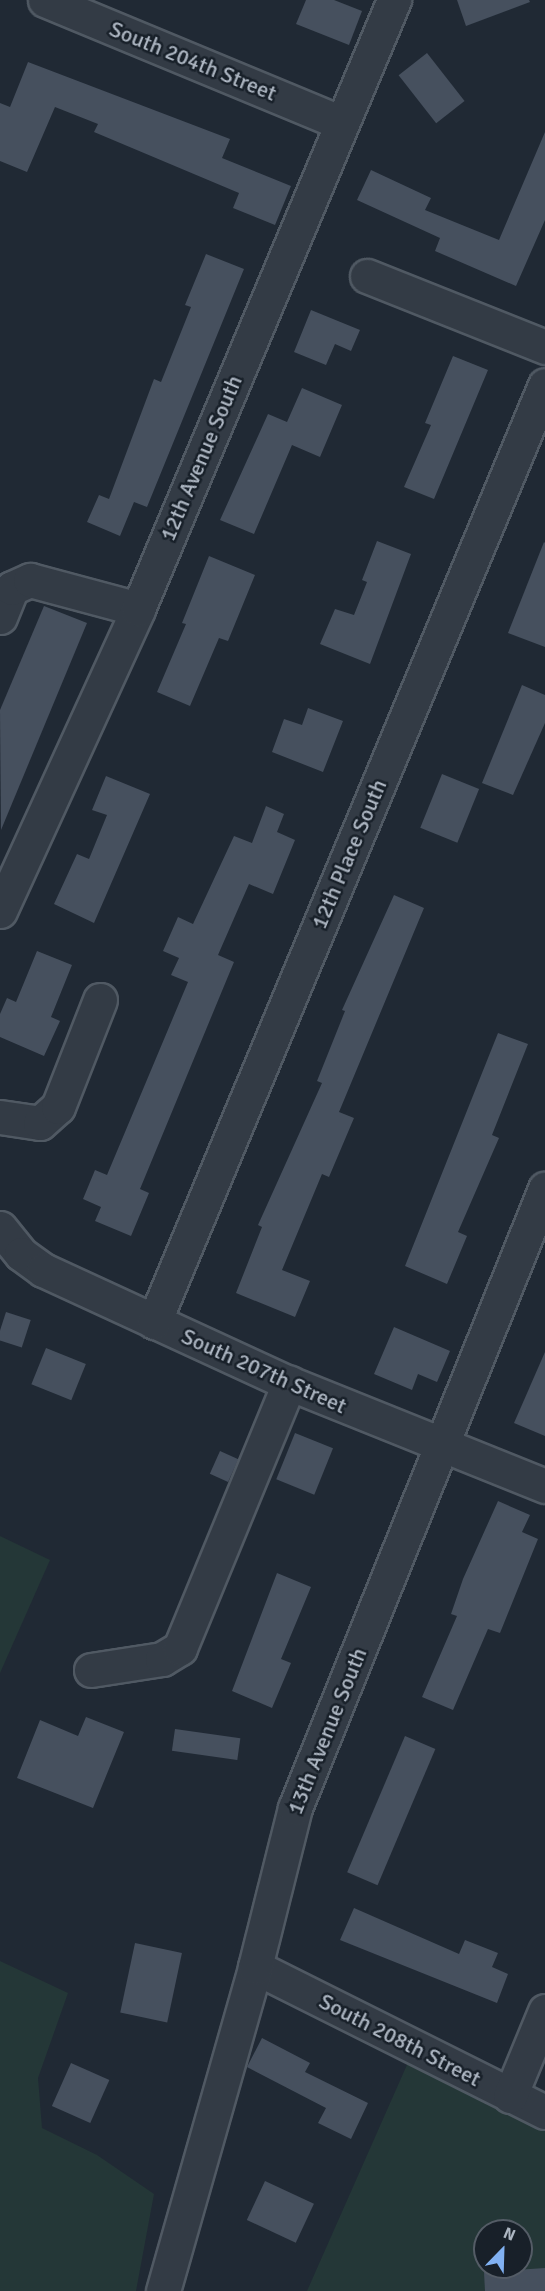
<!DOCTYPE html>
<style>
body{margin:0}
#map{position:relative;width:545px;height:2291px;overflow:hidden;background:#202934;font-family:Signika,sans-serif}
div>[style]{position:absolute}
[style*='--x']{left:calc(var(--x)*1px);top:calc(var(--y)*1px);width:calc(var(--w)*1px);rotate:calc(var(--a)*1deg)}
.green>*{inset:0;background:#243737}
.building>*{inset:0;background:#46505e;transform-origin:0 0}
.roads{filter:drop-shadow(2px 0 #505963) drop-shadow(-2px 0 #505963) drop-shadow(0 2px #505963) drop-shadow(0 -2px #505963)}
.minor>*{height:33px;margin:-16.5px;padding:0 16.5px;transform-origin:16.5px;border-radius:16.5px;background:#333b45}
span{translate:-50% -50%;white-space:nowrap;text-align:center;line-height:1.15;-webkit-text-stroke:5px #182029;paint-order:stroke}
.street-label{font-size:22px;color:#adb6c2}
.north{position:absolute;left:473px;top:2219px;width:60px;height:60px;box-sizing:border-box;background:#182029;border:2px solid #545c66;border-radius:50%;rotate:23deg;font-size:16px;font-weight:700;line-height:24px;text-align:center;color:#adb6c2}
.north::after{content:'';display:block;margin:auto;width:21px;height:27px;background:#81b1f2;clip-path:polygon(50% 0,100% 100%,50% 72%,0 100%)}
</style>
<div id="map">
<div class="green">
<i style="clip-path:polygon(0 1536px,50px 1560px,0 1673px)"></i>
<i style="clip-path:polygon(0 1961px,68px 1993px,38px 2078px,42px 2128px,97px 2155px,154px 2194px,136px 2291px,0 2291px)"></i>
<i style="clip-path:polygon(evenodd,414px 2049px,545px 2111px,545px 2291px,307px 2291px,414px 2049px,485px 2231px,521px 2231px,521px 2267px,485px 2267px,485px 2231px)"></i>
</div>
<div class="building">
<i style="clip-path:polygon(306px 0,334px 0,362px 11px,349px 45px,296px 24px)"></i>
<i style="clip-path:polygon(457px 0,529px 0,530px 2px,466px 26px)"></i>
<i style="left:427px;top:53px;width:61px;height:36px;rotate:52deg"></i>
<i style="clip-path:polygon(28px 62px,230px 139px,222px 158px,291px 186px,275px 225px,233px 208px,239px 193px,94px 132px,98px 124px,55px 107px,27px 172px,0 161px,0 103px,10px 107px)"></i>
<i style="clip-path:polygon(545px 132px,545px 220px,516px 286px,435px 251px,440px 238px,357px 200px,371px 170px,431px 198px,425px 210px,499px 240px)"></i>
<i style="clip-path:polygon(206px 254px,244px 269px,147px 507px,134px 502px,120px 536px,87px 522px,99px 495px,109px 499px,154px 379px,161px 382px,191px 307px,185px 305px)"></i>
<i style="clip-path:polygon(311px 310px,360px 330px,351px 351px,335px 344px,326px 365px,294px 352px)"></i>
<i style="clip-path:polygon(453px 356px,488px 370px,434px 499px,404px 487px,431px 425px,425px 423px)"></i>
<i style="clip-path:polygon(302px 388px,342px 405px,320px 457px,292px 445px,254px 534px,220px 520px,268px 414px,287px 422px)"></i>
<i style="clip-path:polygon(377px 541px,411px 554px,370px 664px,320px 644px,335px 609px,354px 615px,367px 582px,362px 580px)"></i>
<i style="clip-path:polygon(544px 542px,545px 543px,545px 647px,508px 633px)"></i>
<i style="clip-path:polygon(209px 556px,255px 575px,228px 641px,219px 638px,190px 706px,157px 692px,186px 624px,182px 623px)"></i>
<i style="clip-path:polygon(44px 606px,87px 623px,1px 830px,0 710px)"></i>
<i style="clip-path:polygon(522px 685px,545px 695px,545px 723px,513px 795px,482px 783px)"></i>
<i style="clip-path:polygon(308px 708px,343px 721px,323px 772px,272px 752px,284px 719px,302px 725px)"></i>
<i style="left:442px;top:774px;width:40px;height:58px;rotate:22deg"></i>
<i style="clip-path:polygon(106px 776px,150px 794px,94px 923px,54px 904px,77px 854px,89px 859px,107px 815px,92px 810px)"></i>
<i style="clip-path:polygon(266px 806px,284px 814px,277px 832px,295px 840px,273px 894px,249px 884px,218px 955px,234px 962px,140px 1189px,149px 1193px,131px 1236px,95px 1221px,101px 1207px,83px 1199px,95px 1170px,107px 1175px,188px 982px,171px 975px,179px 958px,163px 951px,178px 917px,193px 924px,234px 836px,252px 843px)"></i>
<i style="clip-path:polygon(394px 895px,424px 908px,339px 1112px,354px 1118px,329px 1177px,322px 1174px,282px 1270px,310px 1281px,295px 1317px,236px 1293px,262px 1227px,258px 1225px,322px 1083px,317px 1081px,345px 1011px,342px 1010px)"></i>
<i style="clip-path:polygon(37px 951px,72px 965px,51px 1017px,60px 1021px,44px 1056px,0 1037px,0 1014px,7px 998px,16px 1002px)"></i>
<i style="clip-path:polygon(498px 1033px,528px 1044px,492px 1135px,499px 1138px,458px 1232px,467px 1236px,447px 1284px,405px 1266px)"></i>
<i style="left:6px;top:1312px;width:26px;height:29px;rotate:18deg"></i>
<i style="clip-path:polygon(394px 1327px,450px 1351px,437px 1382px,418px 1374px,412px 1390px,374px 1374px)"></i>
<i style="left:46px;top:1348px;width:43px;height:39px;rotate:22deg"></i>
<i style="clip-path:polygon(545px 1352px,545px 1436px,514px 1423px)"></i>
<i style="left:295px;top:1433px;width:41px;height:50px;rotate:22deg"></i>
<i style="left:220px;top:1451px;width:20px;height:25px;rotate:24deg"></i>
<i style="clip-path:polygon(498px 1501px,530px 1515px,522px 1532px,538px 1539px,500px 1633px,488px 1629px,453px 1710px,422px 1697px,457px 1616px,451px 1614px,463px 1579px)"></i>
<i style="clip-path:polygon(277px 1573px,311px 1587px,281px 1659px,291px 1663px,272px 1708px,232px 1691px)"></i>
<i style="clip-path:polygon(86px 1717px,124px 1732px,93px 1808px,17px 1778px,40px 1720px,78px 1736px)"></i>
<i style="left:175px;top:1729px;width:66px;height:22px;rotate:8deg"></i>
<i style="left:405px;top:1736px;width:33px;height:148px;rotate:23deg"></i>
<i style="clip-path:polygon(354px 1908px,459px 1954px,465px 1940px,498px 1953px,492px 1967px,508px 1974px,497px 2003px,340px 1940px)"></i>
<i style="left:135px;top:1943px;width:48px;height:71px;rotate:12deg"></i>
<i style="clip-path:polygon(262px 2038px,310px 2063px,305px 2072px,368px 2103px,351px 2139px,318px 2123px,326px 2108px,247px 2067px)"></i>
<i style="left:71px;top:2063px;width:42px;height:47px;rotate:24deg"></i>
<i style="left:265px;top:2181px;width:54px;height:43px;rotate:25deg"></i>
<i style="clip-path:polygon(545px 2268px,545px 2291px,485px 2291px,484px 2272px)"></i>
</div>
<div class="roads">
<div class="minor">
<i style="--x:45;--y:0;--w:321;--a:22.5"></i>
<i style="--x:367;--y:276;--w:192;--a:21.7"></i>
<i style="--x:0;--y:617;--w:31;--a:-68"></i>
<i style="--x:12;--y:588;--w:20;--a:-24"></i>
<i style="--x:30;--y:580;--w:112;--a:15"></i>
<i style="--x:0;--y:911;--w:332;--a:-65.4"></i>
<i style="--x:138;--y:609;--w:661;--a:-67.2"></i>
<i style="--x:0;--y:1117;--w:40;--a:8.5"></i>
<i style="--x:40;--y:1123;--w:24;--a:-42"></i>
<i style="--x:58;--y:1107;--w:115;--a:-68.6"></i>
<i style="--x:0;--y:1228;--w:33;--a:51"></i>
<i style="--x:21;--y:1254;--w:27;--a:36"></i>
<i style="--x:43;--y:1270;--w:271;--a:24.7"></i>
<i style="--x:289;--y:1383;--w:276;--a:21.9"></i>
<i style="--x:154;--y:1322;--w:1015;--a:-67.35"></i>
<i style="--x:91;--y:1670;--w:72;--a:-8.8"></i>
<i style="--x:162;--y:1659;--w:21;--a:-31"></i>
<i style="--x:180;--y:1648;--w:287;--a:-67.6"></i>
<i style="--x:255;--y:1967;--w:324;--a:26.6"></i>
<i style="--x:510;--y:2096;--w:92;--a:-67.6"></i>
<i style="--x:163;--y:2291;--w:337;--a:-74.1"></i>
<i style="--x:255;--y:1967;--w:164;--a:-75.9"></i>
<i style="--x:295;--y:1808;--w:668;--a:-68.01"></i>
</div>
</div>
<div class="street-label">
<span style="left:193px;top:61px;rotate:22deg">South 204th Street</span>
<span style="left:201px;top:458px;rotate:-67deg">12th Avenue South</span>
<span style="left:349px;top:854px;rotate:-67deg">12th Place South</span>
<span style="left:264px;top:1371px;rotate:24deg">South 207th Street</span>
<span style="left:327px;top:1731px;rotate:-68deg">13th Avenue South</span>
<span style="left:400px;top:2040px;rotate:27deg">South 208th Street</span>
</div>
<div class="north">N</div>
</div>
